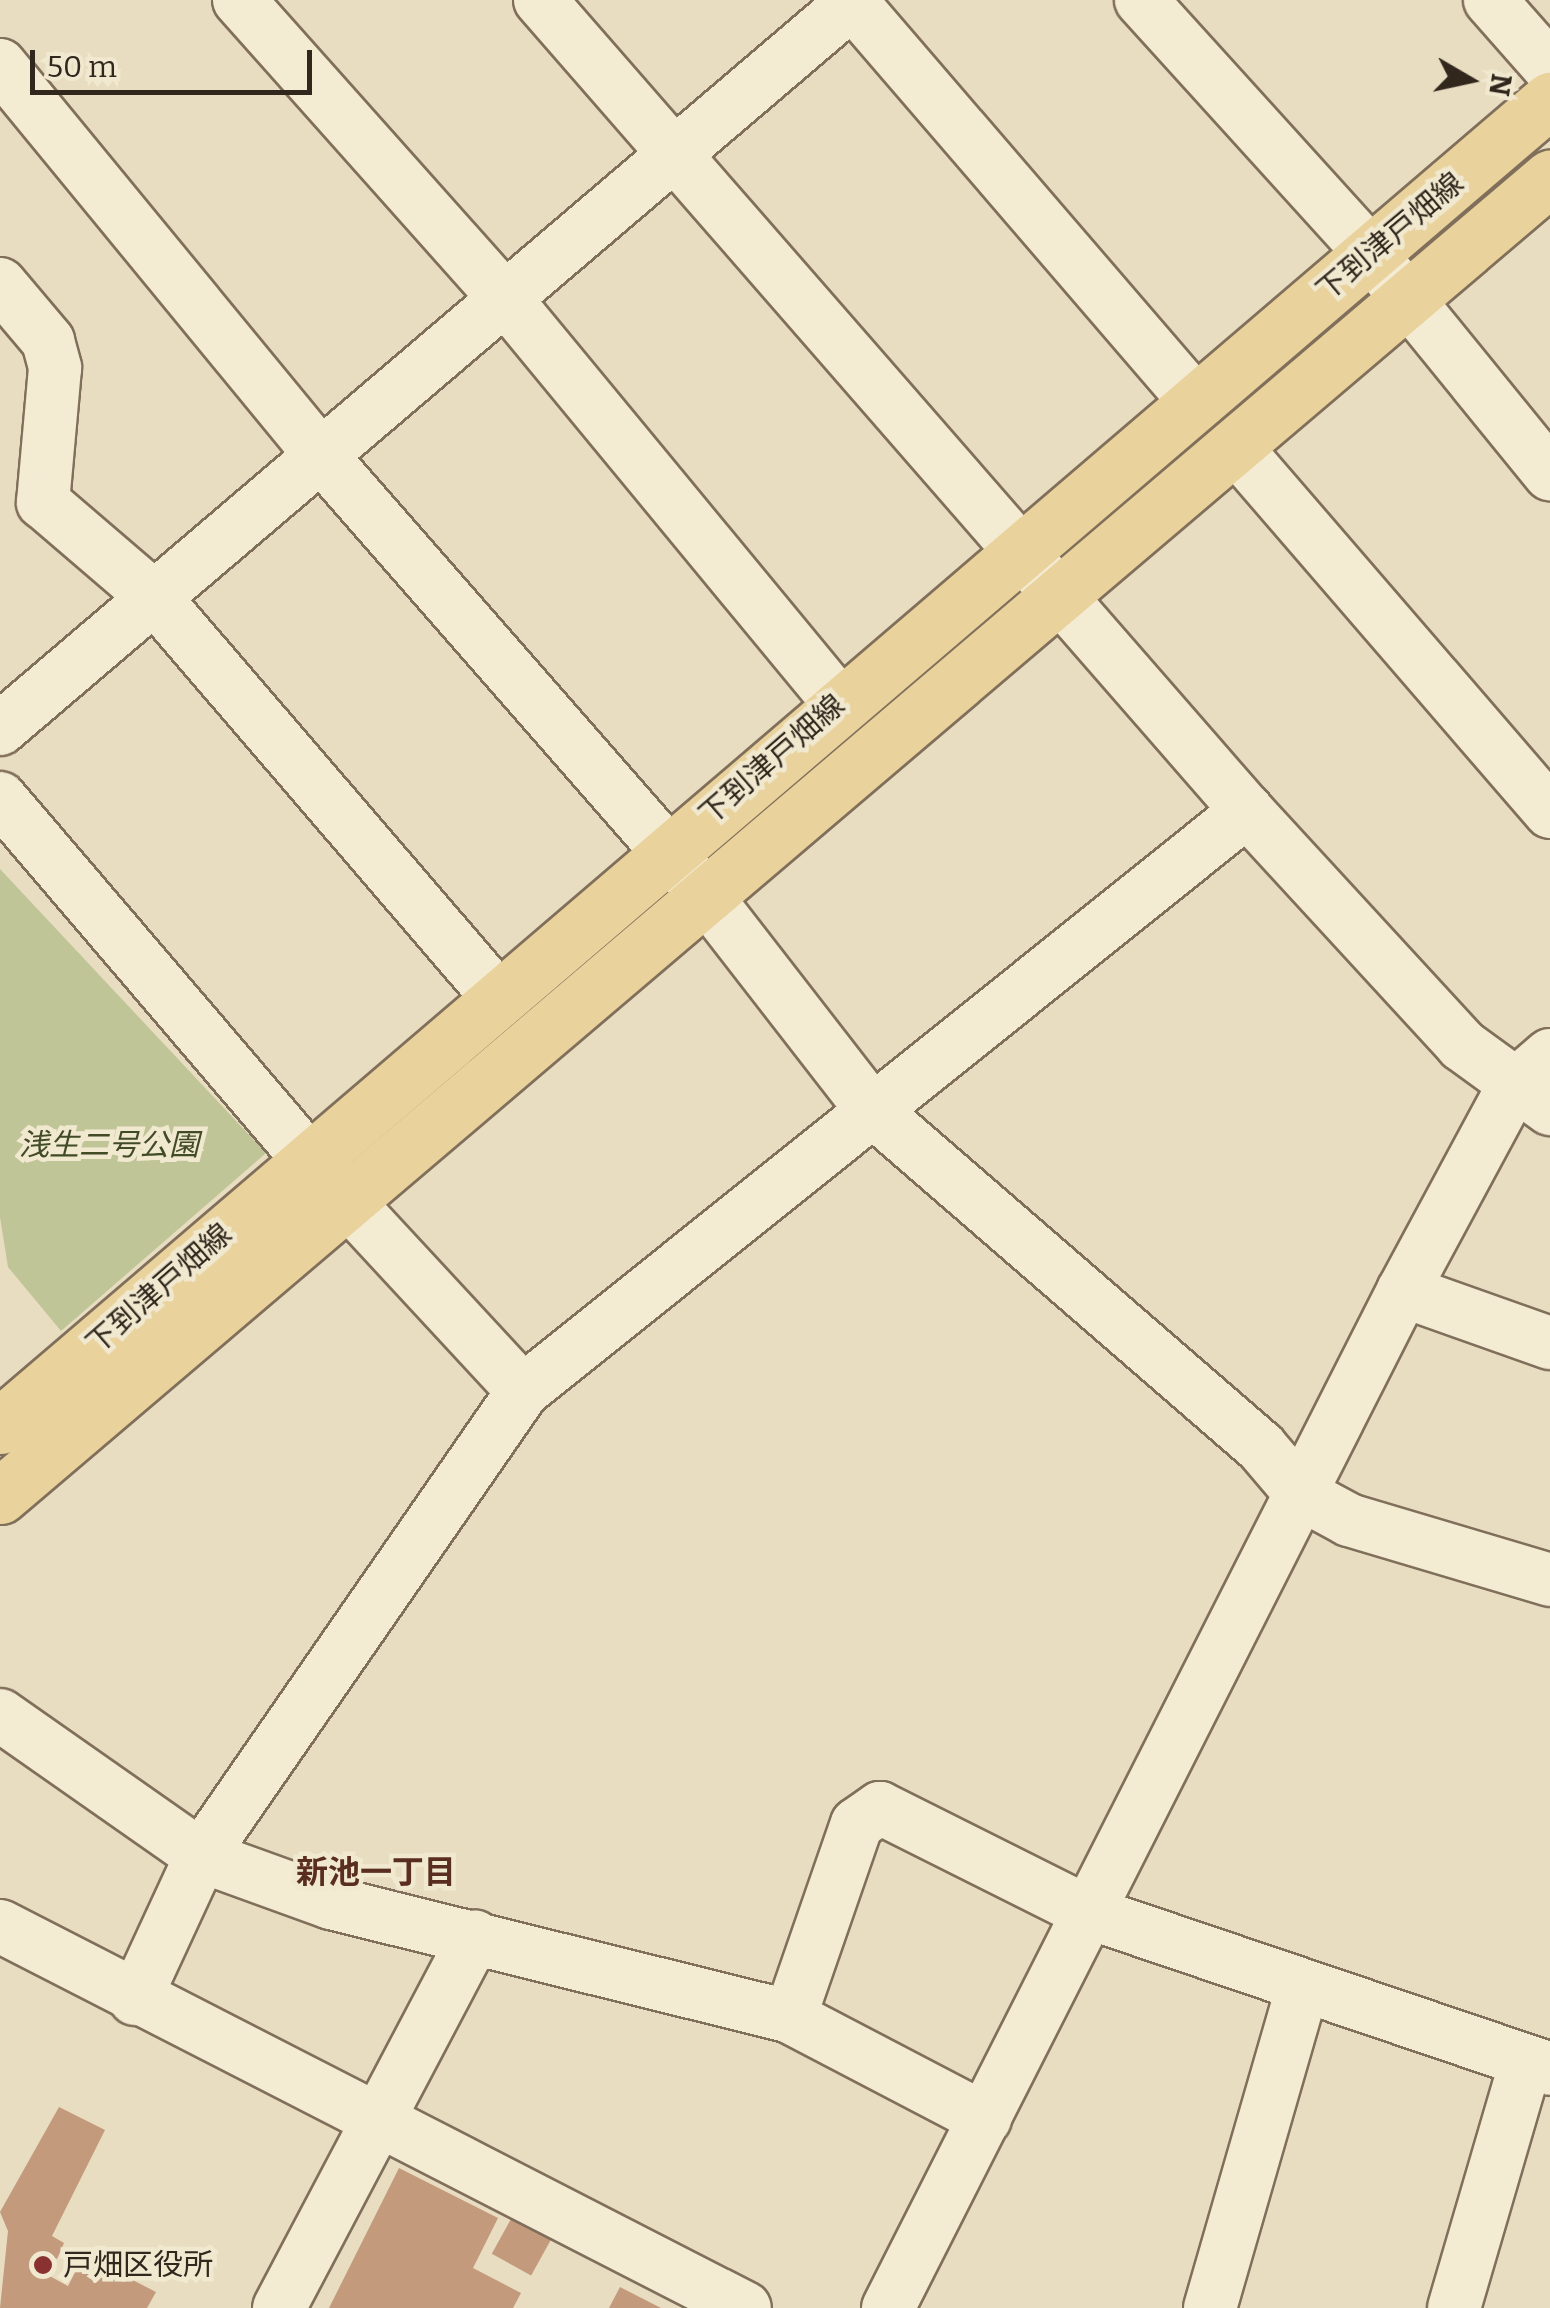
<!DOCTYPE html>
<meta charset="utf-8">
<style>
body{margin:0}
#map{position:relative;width:1550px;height:2308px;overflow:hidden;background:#e8ddc1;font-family:Bitter,"Noto Sans JP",serif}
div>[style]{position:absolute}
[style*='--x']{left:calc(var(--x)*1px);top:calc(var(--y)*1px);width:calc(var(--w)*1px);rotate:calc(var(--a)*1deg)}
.green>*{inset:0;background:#bfc596}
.building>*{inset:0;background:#c39a7b;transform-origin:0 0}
.roads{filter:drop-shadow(2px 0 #806f5b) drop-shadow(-2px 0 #806f5b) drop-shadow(0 2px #806f5b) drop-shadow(0 -2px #806f5b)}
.minor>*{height:52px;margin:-26px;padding:0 26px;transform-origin:26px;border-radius:26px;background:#f4ebd3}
.major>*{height:55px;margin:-27.5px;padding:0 27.5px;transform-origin:27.5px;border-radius:27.5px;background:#e9d29c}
.dots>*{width:28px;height:28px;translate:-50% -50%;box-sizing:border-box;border:5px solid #f1e8d0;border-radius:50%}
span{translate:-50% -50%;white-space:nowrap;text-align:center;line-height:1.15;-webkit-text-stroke:9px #f1e8d0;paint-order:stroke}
.street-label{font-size:30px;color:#31271d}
.park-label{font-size:30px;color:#414b26;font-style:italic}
.poi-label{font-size:30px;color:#31271d}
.left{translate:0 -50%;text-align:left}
.neighbourhood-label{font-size:32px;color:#592e21;font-weight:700}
.north{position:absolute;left:1420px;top:30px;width:100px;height:100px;-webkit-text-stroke:8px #f1e8d0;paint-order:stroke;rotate:99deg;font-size:28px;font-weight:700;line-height:40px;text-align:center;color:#31271d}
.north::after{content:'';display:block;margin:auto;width:35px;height:45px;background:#31271d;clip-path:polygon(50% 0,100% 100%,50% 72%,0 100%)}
.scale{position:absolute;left:30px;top:50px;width:282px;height:45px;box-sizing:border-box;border:5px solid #31271d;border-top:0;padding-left:12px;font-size:30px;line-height:35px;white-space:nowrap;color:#31271d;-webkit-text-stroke:8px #f1e8d0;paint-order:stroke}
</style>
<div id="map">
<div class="green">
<i style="clip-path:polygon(0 869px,266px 1153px,61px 1331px,8px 1267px,0 1217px)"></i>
</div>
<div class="building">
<i style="clip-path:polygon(59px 2107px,105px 2130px,52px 2236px,64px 2243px,57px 2259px,41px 2252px,33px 2267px,68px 2286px,84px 2255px,156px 2292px,147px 2308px,0 2308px,8px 2231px,0 2212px)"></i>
<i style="clip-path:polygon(399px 2168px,498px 2218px,473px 2268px,521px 2293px,513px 2308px,329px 2308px)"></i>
<i style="left:516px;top:2210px;width:45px;height:50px;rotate:29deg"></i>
<i style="clip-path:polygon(620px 2287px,661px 2308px,609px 2308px)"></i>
</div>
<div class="roads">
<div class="minor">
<i style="--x:239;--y:0;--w:404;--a:48.3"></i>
<i style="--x:508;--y:302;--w:520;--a:50.46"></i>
<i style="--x:540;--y:0;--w:1076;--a:48.92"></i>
<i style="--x:1247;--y:811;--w:318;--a:47.4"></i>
<i style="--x:1462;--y:1045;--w:109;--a:36"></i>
<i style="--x:850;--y:0;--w:529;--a:49.29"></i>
<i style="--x:1141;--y:0;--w:343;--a:47.8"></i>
<i style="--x:1371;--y:254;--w:284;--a:50.9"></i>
<i style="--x:1490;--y:0;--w:91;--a:48.6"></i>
<i style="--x:0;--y:65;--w:501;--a:50.59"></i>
<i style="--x:318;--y:452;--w:583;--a:48.82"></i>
<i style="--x:702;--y:891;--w:276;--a:52.2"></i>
<i style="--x:871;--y:1109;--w:516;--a:40.91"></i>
<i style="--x:1261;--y:1447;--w:62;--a:49.6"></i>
<i style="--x:1301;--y:1494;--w:55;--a:28.4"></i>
<i style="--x:1349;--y:1520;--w:210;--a:16.6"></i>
<i style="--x:0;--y:284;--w:75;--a:49.9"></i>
<i style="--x:48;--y:341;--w:28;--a:75"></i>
<i style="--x:55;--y:368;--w:135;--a:95.1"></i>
<i style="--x:43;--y:502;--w:146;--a:40.6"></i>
<i style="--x:154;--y:597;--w:525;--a:49.33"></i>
<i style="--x:1236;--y:448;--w:481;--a:49.2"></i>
<i style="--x:0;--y:729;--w:1124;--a:-40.45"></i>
<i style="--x:0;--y:798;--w:476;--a:49.5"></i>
<i style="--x:309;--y:1160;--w:315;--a:47.2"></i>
<i style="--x:1403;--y:1291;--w:156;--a:19.5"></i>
<i style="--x:0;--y:1715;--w:246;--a:35"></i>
<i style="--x:201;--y:1856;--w:138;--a:19.9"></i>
<i style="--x:331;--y:1903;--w:473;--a:13.9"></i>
<i style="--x:790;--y:2017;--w:220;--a:27.6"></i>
<i style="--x:0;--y:1926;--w:837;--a:27.15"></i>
<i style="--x:135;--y:1999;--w:157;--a:-65.2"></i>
<i style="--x:201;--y:1856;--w:566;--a:-55.3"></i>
<i style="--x:523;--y:1391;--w:928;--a:-38.7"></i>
<i style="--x:790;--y:2017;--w:204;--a:-70.9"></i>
<i style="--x:857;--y:1824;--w:28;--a:-35"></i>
<i style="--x:880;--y:1808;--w:235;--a:26.6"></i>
<i style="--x:1090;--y:1913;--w:486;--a:18.7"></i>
<i style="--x:279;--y:2308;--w:420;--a:-62.2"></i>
<i style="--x:888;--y:2308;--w:1140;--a:-63.14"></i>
<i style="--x:1403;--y:1291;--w:232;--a:-61.7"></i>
<i style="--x:1513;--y:1087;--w:49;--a:-40.9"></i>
<i style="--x:1210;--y:2308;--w:332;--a:-73.9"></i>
<i style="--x:1454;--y:2308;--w:257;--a:-73.7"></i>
</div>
<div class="major">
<i style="--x:0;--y:1426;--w:2040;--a:-40.55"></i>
<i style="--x:0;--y:1496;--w:2035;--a:-40.38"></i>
</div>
</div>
<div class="dots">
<i style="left:43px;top:2265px;background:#893231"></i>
</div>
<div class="street-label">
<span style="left:1390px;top:237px;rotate:-40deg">下到津戸畑線</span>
<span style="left:772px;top:760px;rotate:-41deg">下到津戸畑線</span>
<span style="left:159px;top:1289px;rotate:-41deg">下到津戸畑線</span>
</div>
<div class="park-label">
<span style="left:109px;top:1145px">浅生二号公園</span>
</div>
<div class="poi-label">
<span class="left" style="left:63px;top:2265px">戸畑区役所</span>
</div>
<div class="neighbourhood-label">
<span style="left:376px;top:1872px">新池一丁目</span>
</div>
<div class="north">N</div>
<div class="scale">50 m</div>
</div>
